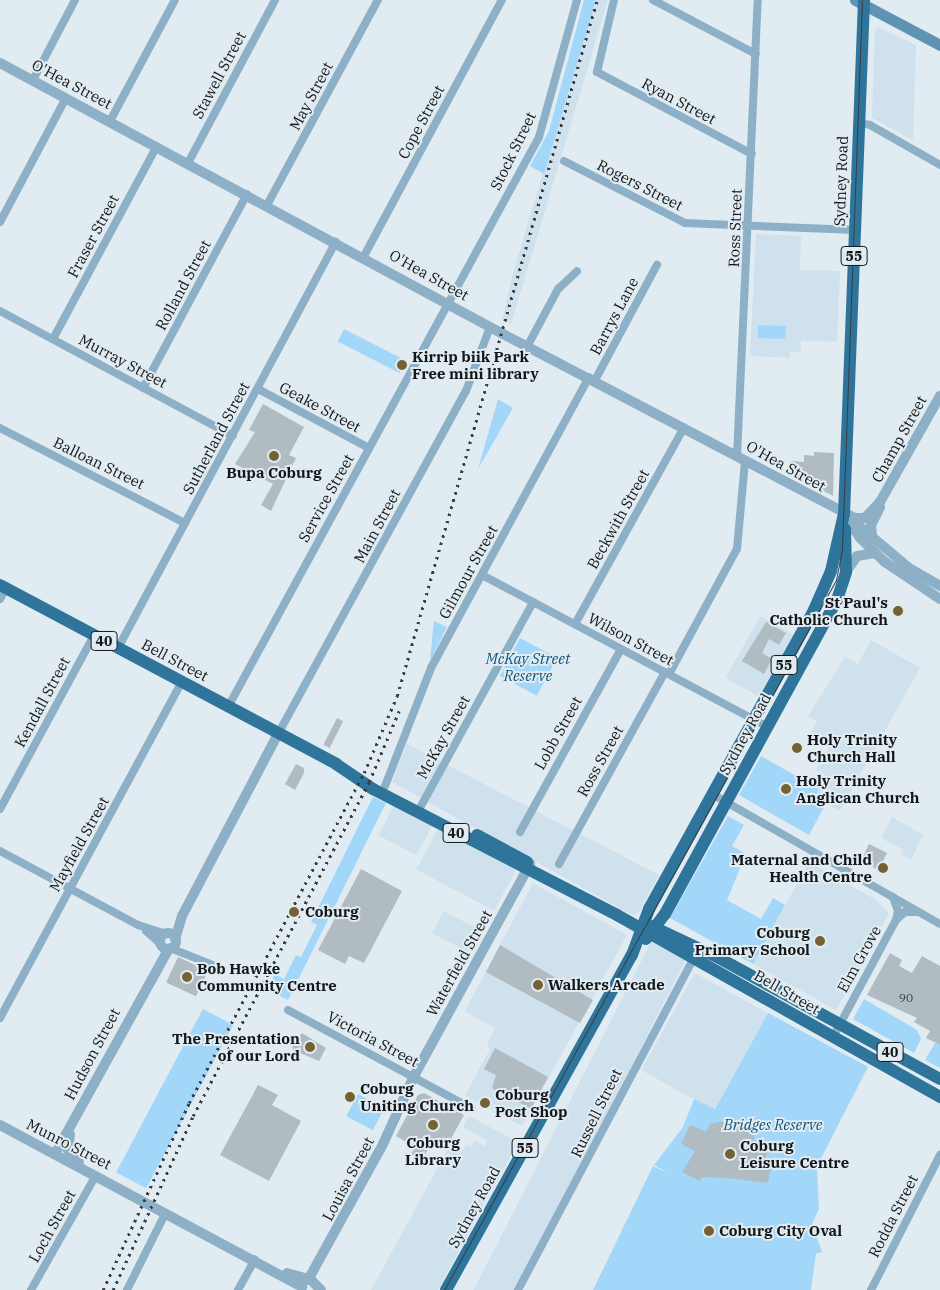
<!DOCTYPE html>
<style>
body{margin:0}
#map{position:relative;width:940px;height:1290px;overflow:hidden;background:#e1ebf2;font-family:"IBM Plex Serif",serif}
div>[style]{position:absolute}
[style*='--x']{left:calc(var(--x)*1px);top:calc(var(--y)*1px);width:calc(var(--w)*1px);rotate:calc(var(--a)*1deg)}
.built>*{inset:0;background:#cfe1ed;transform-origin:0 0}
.green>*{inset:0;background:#a3d7f9;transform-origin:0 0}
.building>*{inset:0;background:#b1bcc2;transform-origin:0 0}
.minor>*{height:8px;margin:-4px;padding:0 4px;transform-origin:4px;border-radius:4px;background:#8db0c6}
.tertiary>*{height:10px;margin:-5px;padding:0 5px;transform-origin:5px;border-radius:5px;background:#8db0c6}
.tertiary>.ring{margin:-5px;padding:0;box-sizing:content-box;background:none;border:10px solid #8db0c6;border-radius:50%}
.secondary>*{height:11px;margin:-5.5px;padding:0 5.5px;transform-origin:5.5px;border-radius:5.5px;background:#5e93b4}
.trunk>*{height:12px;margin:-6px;padding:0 6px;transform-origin:6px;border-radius:6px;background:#2f749a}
.tram>*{height:1px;margin:-0.5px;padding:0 0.5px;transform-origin:0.5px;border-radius:0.5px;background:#393e41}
.rail>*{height:2.5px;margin-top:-1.25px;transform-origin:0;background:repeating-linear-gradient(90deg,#393e41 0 2.5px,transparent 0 7.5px)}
.dots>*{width:14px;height:14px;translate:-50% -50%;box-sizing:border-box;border:2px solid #e1ebf2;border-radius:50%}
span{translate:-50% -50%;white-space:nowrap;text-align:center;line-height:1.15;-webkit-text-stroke:4px #e1ebf2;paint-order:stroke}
.number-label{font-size:12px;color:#3a4043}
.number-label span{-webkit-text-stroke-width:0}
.shield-label span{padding:1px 4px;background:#e1ebf2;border:1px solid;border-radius:4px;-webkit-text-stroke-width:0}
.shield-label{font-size:14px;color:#131719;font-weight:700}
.street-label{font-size:15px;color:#131719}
.poi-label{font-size:15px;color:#131719;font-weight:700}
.left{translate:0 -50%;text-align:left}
.right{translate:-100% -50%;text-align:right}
.park-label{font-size:15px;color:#115476;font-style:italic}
</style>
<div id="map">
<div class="built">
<i style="clip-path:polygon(594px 0,608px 0,511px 324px,502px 320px,512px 277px)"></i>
<i style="clip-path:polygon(880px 28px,916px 45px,913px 140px,872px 118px,875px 29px)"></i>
<i style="clip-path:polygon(756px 234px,801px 236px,800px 270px,840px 271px,837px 342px,801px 341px,801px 352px,790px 352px,790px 358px,750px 356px)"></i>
<i style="left:760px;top:616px;width:38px;height:71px;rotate:29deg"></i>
<i style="clip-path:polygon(871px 640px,920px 668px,840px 811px,814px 796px,826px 776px,816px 770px,831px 744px,810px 733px,817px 721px,808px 716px,845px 657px,858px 664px)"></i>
<i style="clip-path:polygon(407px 744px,659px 875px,639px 912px,632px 915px,392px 782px)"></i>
<i style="left:394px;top:806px;width:43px;height:33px;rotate:28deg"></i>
<i style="clip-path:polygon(892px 817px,923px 835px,911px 860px,901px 855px,904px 850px,881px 838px)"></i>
<i style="left:438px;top:829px;width:88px;height:46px;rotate:28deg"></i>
<i style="clip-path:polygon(809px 862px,876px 900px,889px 913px,836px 1010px,753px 964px)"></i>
<i style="clip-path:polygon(533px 883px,627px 935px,522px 1126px,465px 1096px,490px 1049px,487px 1044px,495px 1028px,465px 1011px)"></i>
<i style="left:444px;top:911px;width:42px;height:25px;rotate:28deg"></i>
<i style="left:651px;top:942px;width:39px;height:398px;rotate:27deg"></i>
<i style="left:695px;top:973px;width:83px;height:111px;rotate:29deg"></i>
<i style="clip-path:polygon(469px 1116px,518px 1142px,438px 1290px,371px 1290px,450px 1145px,462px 1152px,466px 1144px,471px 1147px,475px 1141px,485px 1146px,487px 1140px,463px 1127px)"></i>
</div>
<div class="green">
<i style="clip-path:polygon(584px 0,596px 0,544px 174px,530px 166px,549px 131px)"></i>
<i style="left:758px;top:325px;width:28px;height:13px;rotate:2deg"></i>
<i style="left:344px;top:329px;width:70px;height:14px;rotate:27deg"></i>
<i style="clip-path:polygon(498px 399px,513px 408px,478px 469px)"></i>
<i style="clip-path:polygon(434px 621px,447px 627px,430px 661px,433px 629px)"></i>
<i style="left:520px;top:638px;width:42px;height:43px;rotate:28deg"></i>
<i style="clip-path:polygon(761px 756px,819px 789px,815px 796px,826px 803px,809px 835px,739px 795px)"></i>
<i style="clip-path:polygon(373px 797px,386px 803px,288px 1000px,267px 989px,275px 974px,284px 979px,296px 955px,301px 957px,317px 925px,311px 922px)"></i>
<i style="clip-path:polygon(728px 816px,744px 825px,732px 846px,746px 854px,727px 900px,761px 919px,773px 898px,785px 905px,753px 964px,670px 918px)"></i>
<i style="clip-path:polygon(864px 999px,917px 1030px,921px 1039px,914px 1053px,853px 1019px)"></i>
<i style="left:203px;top:1009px;width:34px;height:185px;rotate:28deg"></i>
<i style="clip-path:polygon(768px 1013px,868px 1067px,817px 1166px,819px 1209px,812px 1224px,822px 1252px,816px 1254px,811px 1290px,593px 1290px,653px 1166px,670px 1174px,654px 1165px,683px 1127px,694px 1099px,715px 1109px)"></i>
<i style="clip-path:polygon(935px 1043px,940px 1045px,940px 1068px,925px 1060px)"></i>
<i style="left:358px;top:1094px;width:30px;height:25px;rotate:28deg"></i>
</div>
<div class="building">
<i style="clip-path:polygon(263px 404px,304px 427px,289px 455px,296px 458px,271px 511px,261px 505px,273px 484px,235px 464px,255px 432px,249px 430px)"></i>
<i style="clip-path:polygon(814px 452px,834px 453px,833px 496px,791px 474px,792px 461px,804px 462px,804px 455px,814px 456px)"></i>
<i style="clip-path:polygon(766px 622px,786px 633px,779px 645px,769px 639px,762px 653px,772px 659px,764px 674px,742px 661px)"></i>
<i style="left:337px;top:718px;width:7px;height:30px;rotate:27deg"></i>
<i style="clip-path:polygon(296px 764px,304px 768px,304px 773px,295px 790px,285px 784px)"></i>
<i style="clip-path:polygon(869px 844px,887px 853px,881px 865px,886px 867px,883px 872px,861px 861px)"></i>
<i style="clip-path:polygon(361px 869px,402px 891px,364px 963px,349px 956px,345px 964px,318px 950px)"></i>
<i style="clip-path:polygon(500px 945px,593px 1000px,580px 1023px,486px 972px)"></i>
<i style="clip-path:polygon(890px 953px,902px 960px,899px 966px,912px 973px,922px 956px,940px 966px,940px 1045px,926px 1038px,930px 1031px,914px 1022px,917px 1018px,867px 995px)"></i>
<i style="left:178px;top:957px;width:33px;height:28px;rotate:25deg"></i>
<i style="clip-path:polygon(302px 1033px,326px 1048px,319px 1061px,293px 1050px,292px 1045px)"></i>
<i style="clip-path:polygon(495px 1048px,548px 1077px,531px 1109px,492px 1088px,496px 1075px,484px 1069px)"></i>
<i style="clip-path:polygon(258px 1085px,278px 1095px,272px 1105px,301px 1121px,269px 1181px,220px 1155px)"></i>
<i style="clip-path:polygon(424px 1093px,464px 1115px,447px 1146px,434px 1139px,422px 1160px,411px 1154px,415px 1147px,396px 1136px,418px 1095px)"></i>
<i style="clip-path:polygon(728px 1120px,735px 1126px,745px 1126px,746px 1132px,754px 1136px,754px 1142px,768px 1144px,766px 1158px,772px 1159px,768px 1183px,727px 1178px,702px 1177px,700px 1181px,682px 1172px,695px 1151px,681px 1144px,690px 1125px,706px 1132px,710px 1124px)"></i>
</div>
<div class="minor">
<i style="--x:614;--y:0;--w:74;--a:103.3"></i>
<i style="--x:597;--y:72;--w:175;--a:27.9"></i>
<i style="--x:653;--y:0;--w:116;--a:27.7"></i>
<i style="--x:33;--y:80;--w:90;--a:-62.3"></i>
<i style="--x:110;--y:121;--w:137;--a:-61.8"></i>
<i style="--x:859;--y:123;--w:11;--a:10"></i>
<i style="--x:870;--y:125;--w:81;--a:29.7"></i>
<i style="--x:564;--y:161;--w:136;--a:27.1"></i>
<i style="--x:685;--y:223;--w:170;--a:2.4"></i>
<i style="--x:188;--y:163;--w:185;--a:-61.9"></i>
<i style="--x:267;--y:205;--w:233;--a:-61.6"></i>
<i style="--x:0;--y:222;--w:140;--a:-62"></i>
<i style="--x:364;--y:256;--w:291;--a:-61.7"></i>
<i style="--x:0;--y:311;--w:264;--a:28.2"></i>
<i style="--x:53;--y:339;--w:219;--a:-61.7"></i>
<i style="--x:528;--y:345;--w:64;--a:-61.8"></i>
<i style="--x:558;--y:289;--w:26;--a:-43"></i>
<i style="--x:595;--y:380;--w:131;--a:-61.7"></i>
<i style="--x:143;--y:388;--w:220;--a:-61.8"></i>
<i style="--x:258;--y:389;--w:126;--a:28"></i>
<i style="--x:0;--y:428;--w:208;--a:27.2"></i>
<i style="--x:737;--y:456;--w:456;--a:-87.4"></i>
<i style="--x:482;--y:575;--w:324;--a:28"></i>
<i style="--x:0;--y:599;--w:13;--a:-61"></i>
<i style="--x:575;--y:624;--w:225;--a:-61"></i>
<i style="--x:118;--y:648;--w:461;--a:-61.8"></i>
<i style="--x:669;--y:674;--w:142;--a:-61.5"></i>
<i style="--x:737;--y:549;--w:88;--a:-84.8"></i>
<i style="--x:228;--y:707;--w:649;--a:-61.38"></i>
<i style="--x:539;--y:137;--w:142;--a:-74.5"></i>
<i style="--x:278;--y:734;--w:391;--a:-61.3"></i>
<i style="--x:466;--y:391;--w:68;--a:-69.4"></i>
<i style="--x:385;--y:786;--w:127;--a:-68.7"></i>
<i style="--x:431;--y:668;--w:331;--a:-61.5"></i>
<i style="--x:712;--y:794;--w:262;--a:29.7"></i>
<i style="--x:421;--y:806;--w:233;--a:-61.2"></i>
<i style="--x:0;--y:809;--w:198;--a:-61.6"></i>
<i style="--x:520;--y:832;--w:209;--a:-61.1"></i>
<i style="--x:0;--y:851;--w:157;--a:28.2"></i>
<i style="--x:138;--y:925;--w:28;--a:18"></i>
<i style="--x:559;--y:864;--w:219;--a:-61.1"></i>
<i style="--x:896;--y:920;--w:12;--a:-42"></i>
<i style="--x:905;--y:912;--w:13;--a:0"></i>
<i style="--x:146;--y:931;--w:20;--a:41"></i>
<i style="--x:170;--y:948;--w:52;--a:21.6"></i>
<i style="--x:288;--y:1010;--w:208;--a:28.2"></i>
<i style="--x:0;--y:1018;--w:382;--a:-61.6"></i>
<i style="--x:833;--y:1037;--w:133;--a:-61.7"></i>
<i style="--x:896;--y:920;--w:9;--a:-77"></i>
<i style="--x:898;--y:911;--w:15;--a:-110"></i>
<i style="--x:31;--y:1290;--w:132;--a:-60.5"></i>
<i style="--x:127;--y:1290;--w:85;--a:-63.4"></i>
<i style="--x:238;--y:1290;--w:35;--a:-61"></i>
<i style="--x:518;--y:1290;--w:378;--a:-62.1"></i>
<i style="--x:871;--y:1290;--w:152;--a:-62.9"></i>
</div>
<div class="tertiary">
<i style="--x:0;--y:63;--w:569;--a:28.32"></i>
<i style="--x:501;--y:333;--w:399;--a:27.6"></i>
<i style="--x:855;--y:518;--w:10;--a:0"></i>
<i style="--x:865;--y:518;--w:22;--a:-47"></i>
<i style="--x:880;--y:502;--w:122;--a:-60.5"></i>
<i style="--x:844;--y:514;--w:29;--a:56"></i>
<i style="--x:860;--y:538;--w:35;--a:44"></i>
<i style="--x:885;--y:562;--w:66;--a:33.9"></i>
<i style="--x:851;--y:519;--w:76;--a:40.2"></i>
<i style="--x:909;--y:568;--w:36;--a:30"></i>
<i style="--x:872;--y:535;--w:10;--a:-96"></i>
<i style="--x:871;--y:525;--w:20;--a:-63"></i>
<i style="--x:846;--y:572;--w:19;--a:-55"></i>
<i style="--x:857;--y:556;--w:18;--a:-9"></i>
<i class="ring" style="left:160px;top:933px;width:6px;height:6px"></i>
<i style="--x:175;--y:939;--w:24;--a:-73"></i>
<i style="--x:182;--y:916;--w:206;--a:-62.2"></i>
<i style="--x:0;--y:1125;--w:343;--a:28.2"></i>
<i style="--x:70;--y:1134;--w:16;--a:97"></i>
<i style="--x:68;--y:1150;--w:16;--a:47"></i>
<i style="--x:55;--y:1154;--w:235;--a:-61"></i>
<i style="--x:287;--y:1273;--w:25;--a:16"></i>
<i style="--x:311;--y:1280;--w:14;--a:45"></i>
<i style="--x:308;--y:1280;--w:155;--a:-61.1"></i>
<i style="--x:383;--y:1144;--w:75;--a:-65.5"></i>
<i style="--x:414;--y:1076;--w:242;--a:-61.3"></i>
</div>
<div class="secondary">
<i style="--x:855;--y:0;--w:96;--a:27.9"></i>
</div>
<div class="trunk">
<i style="--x:0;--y:585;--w:381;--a:28"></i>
<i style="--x:336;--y:764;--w:45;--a:34"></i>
<i style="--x:373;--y:789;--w:275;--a:27.3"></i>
<i style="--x:617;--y:915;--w:371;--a:29.4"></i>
<i style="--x:477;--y:835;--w:57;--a:28.4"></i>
<i style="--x:651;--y:926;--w:75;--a:25.2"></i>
<i style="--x:719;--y:958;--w:252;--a:28.7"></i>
<i style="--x:646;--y:939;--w:31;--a:-53"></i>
<i style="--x:665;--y:914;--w:358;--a:-61.3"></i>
<i style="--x:837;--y:600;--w:29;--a:-72"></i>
<i style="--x:846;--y:572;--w:43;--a:-91.3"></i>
<i style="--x:446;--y:1290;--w:383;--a:-61"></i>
<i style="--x:632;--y:955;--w:49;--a:-69.7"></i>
<i style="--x:649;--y:909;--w:342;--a:-61.1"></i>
<i style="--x:814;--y:610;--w:43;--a:-66.4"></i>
<i style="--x:831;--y:571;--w:58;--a:-77.2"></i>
<i style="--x:844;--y:514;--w:514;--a:-87.77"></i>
</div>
<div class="tram">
<i style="--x:444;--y:1290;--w:811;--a:-61.1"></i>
<i style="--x:836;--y:580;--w:33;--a:-79"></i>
<i style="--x:842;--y:548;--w:548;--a:-87.91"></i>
</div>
<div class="rail">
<i style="--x:103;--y:1290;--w:206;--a:-65.3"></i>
<i style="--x:189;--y:1103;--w:374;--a:-62.1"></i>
<i style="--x:364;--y:773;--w:84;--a:-66.8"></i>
<i style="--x:397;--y:696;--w:724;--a:-73.97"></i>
<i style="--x:113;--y:1290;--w:192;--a:-65.3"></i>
<i style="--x:193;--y:1116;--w:378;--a:-62.2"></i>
<i style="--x:369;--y:782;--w:77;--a:-67.1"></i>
</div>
<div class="dots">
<i style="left:402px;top:365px;background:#766231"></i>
<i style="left:274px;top:456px;background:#766231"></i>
<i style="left:898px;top:611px;background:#766231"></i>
<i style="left:797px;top:748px;background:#766231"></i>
<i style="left:786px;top:789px;background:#766231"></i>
<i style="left:883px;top:868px;background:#766231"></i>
<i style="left:294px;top:912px;background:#766231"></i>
<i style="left:820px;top:941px;background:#766231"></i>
<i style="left:187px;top:977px;background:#766231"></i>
<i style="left:538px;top:985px;background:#766231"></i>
<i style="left:310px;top:1047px;background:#766231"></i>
<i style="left:350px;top:1097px;background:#766231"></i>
<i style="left:485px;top:1103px;background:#766231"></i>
<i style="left:433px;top:1125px;background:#766231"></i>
<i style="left:730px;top:1154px;background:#766231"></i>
<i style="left:709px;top:1231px;background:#766231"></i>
</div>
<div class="number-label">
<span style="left:906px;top:998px">90</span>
</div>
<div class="shield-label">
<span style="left:854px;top:256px">55</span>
<span style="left:104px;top:641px">40</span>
<span style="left:784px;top:665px">55</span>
<span style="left:456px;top:833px">40</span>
<span style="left:890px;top:1052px">40</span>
<span style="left:525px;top:1148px">55</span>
</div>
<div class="street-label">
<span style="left:219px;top:75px;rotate:-62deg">Stawell Street</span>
<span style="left:72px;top:84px;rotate:28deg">O'Hea Street</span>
<span style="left:311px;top:96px;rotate:-62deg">May Street</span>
<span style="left:679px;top:101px;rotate:28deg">Ryan Street</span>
<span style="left:421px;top:122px;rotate:-62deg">Cope Street</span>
<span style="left:513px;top:151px;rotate:-64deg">Stock Street</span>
<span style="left:841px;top:181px;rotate:-88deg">Sydney Road</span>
<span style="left:640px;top:185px;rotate:27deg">Rogers Street</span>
<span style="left:735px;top:228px;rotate:-88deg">Ross Street</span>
<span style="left:93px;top:236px;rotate:-62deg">Fraser Street</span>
<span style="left:429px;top:275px;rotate:29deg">O'Hea Street</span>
<span style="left:183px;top:285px;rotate:-62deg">Rolland Street</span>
<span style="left:614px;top:316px;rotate:-62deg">Barrys Lane</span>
<span style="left:123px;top:361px;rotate:28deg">Murray Street</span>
<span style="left:320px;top:407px;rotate:28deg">Geake Street</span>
<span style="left:216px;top:438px;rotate:-62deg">Sutherland Street</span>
<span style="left:899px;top:439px;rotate:-61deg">Champ Street</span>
<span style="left:99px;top:463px;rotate:26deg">Balloan Street</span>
<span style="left:786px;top:466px;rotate:29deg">O'Hea Street</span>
<span style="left:326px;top:498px;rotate:-61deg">Service Street</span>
<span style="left:618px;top:519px;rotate:-61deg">Beckwith Street</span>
<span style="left:377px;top:526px;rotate:-62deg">Main Street</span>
<span style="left:468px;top:572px;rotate:-61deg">Gilmour Street</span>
<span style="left:631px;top:639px;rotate:28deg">Wilson Street</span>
<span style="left:175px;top:660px;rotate:28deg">Bell Street</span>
<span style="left:42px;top:702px;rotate:-62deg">Kendall Street</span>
<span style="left:558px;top:733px;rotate:-61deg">Lobb Street</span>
<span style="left:745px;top:734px;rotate:-61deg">Sydney Road</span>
<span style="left:443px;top:737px;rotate:-61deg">McKay Street</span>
<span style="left:600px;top:761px;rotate:-61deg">Ross Street</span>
<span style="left:79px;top:844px;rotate:-61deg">Mayfield Street</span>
<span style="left:859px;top:959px;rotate:-61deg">Elm Grove</span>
<span style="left:459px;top:963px;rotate:-61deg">Waterfield Street</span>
<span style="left:787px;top:992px;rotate:30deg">Bell Street</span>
<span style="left:373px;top:1039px;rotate:28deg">Victoria Street</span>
<span style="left:92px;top:1054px;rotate:-62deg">Hudson Street</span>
<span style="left:596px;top:1113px;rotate:-64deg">Russell Street</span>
<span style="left:69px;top:1144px;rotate:27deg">Munro Street</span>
<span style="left:348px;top:1179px;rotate:-62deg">Louisa Street</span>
<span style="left:474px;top:1207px;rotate:-61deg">Sydney Road</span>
<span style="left:893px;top:1216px;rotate:-63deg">Rodda Street</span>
<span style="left:52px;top:1226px;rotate:-61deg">Loch Street</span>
</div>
<div class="poi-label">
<span class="left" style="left:412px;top:365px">Kirrip biik Park<br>Free mini library</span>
<span style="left:274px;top:473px">Bupa Coburg</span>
<span class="right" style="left:888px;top:611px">St Paul's<br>Catholic Church</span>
<span class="left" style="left:807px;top:748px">Holy Trinity<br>Church Hall</span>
<span class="left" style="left:796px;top:789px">Holy Trinity<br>Anglican Church</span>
<span class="right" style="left:872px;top:868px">Maternal and Child<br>Health Centre</span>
<span class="left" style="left:305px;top:912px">Coburg</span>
<span class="right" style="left:810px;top:941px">Coburg<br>Primary School</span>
<span class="left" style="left:197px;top:977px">Bob Hawke<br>Community Centre</span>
<span class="left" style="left:548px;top:985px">Walkers Arcade</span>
<span class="right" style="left:300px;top:1047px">The Presentation<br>of our Lord</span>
<span class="left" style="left:360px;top:1097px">Coburg<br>Uniting Church</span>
<span class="left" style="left:495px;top:1103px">Coburg<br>Post Shop</span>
<span style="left:433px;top:1151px">Coburg<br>Library</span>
<span class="left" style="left:740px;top:1154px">Coburg<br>Leisure Centre</span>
<span class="left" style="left:719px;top:1231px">Coburg City Oval</span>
</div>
<div class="park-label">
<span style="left:528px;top:667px">McKay Street<br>Reserve</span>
<span style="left:773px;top:1125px">Bridges Reserve</span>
</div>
</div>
